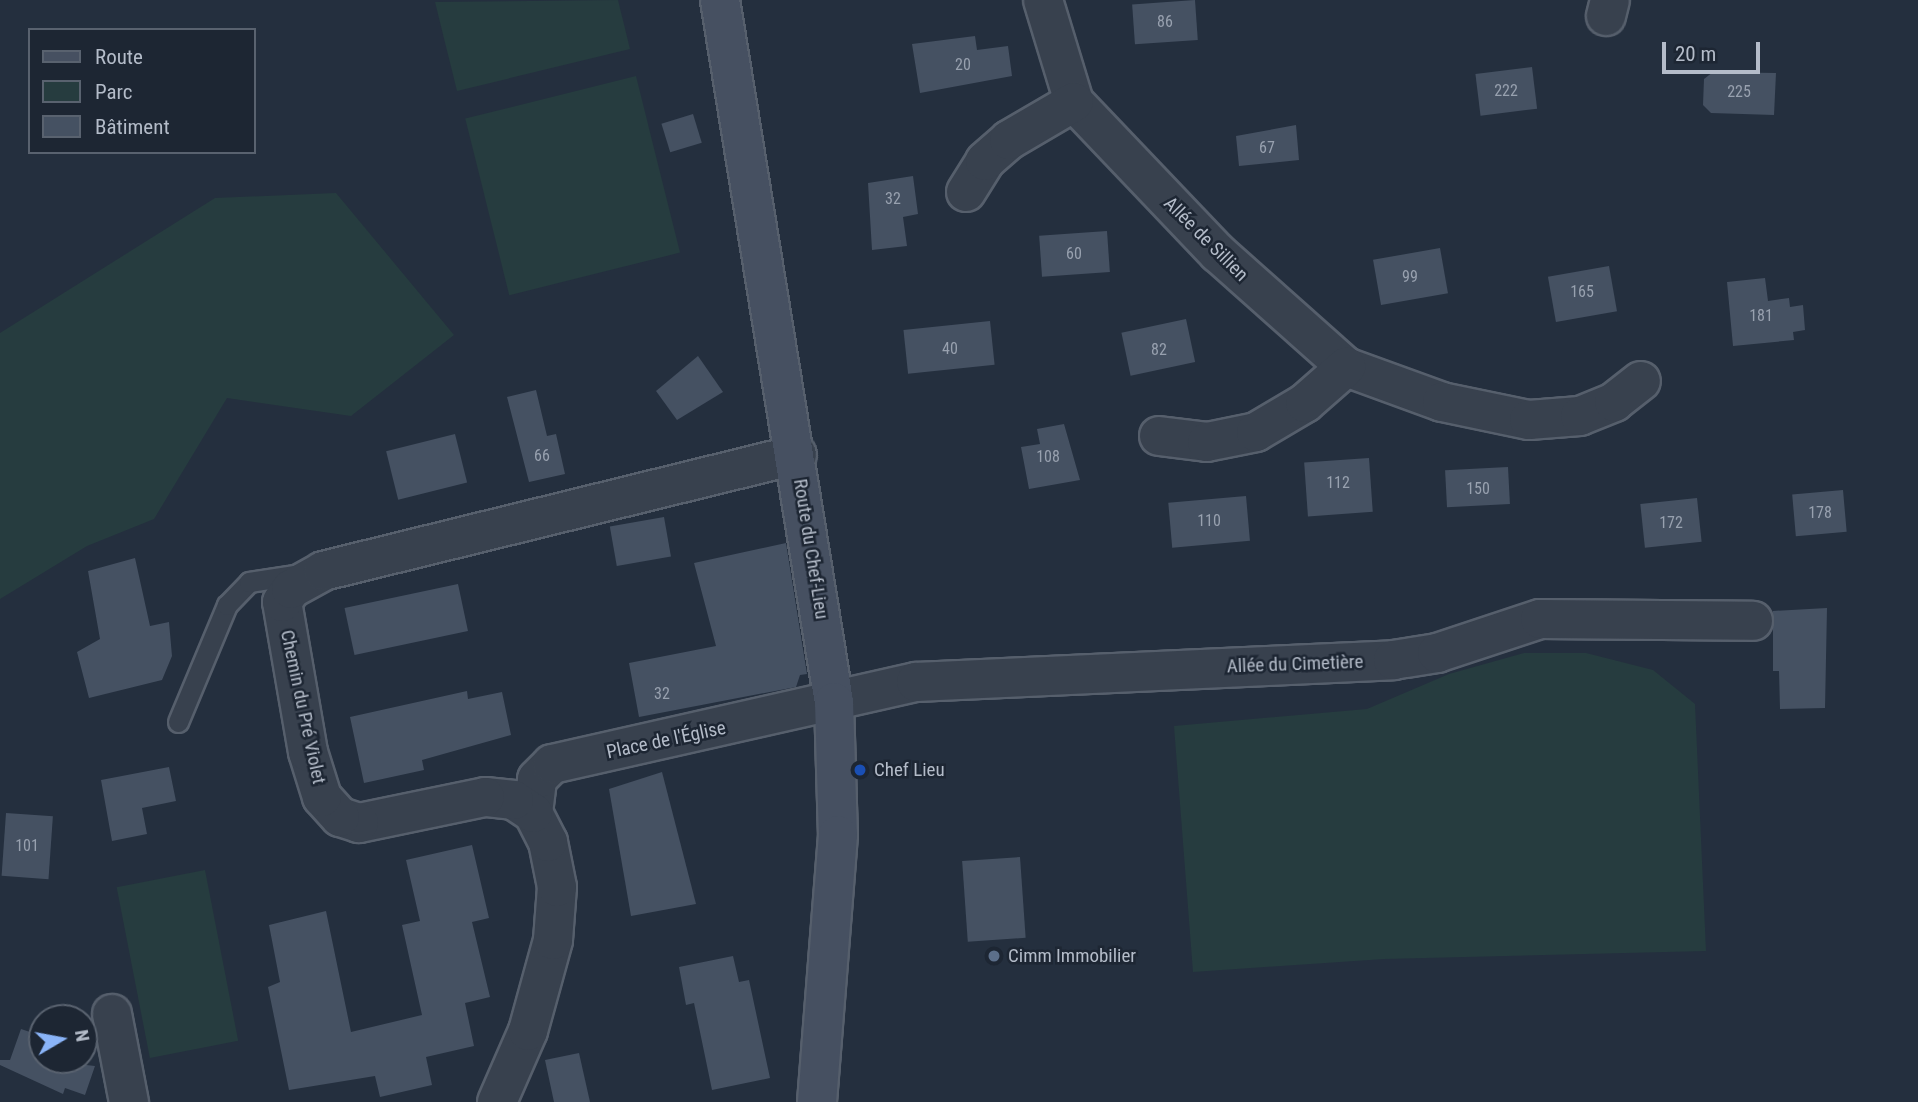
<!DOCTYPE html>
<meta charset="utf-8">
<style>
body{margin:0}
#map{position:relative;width:1918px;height:1102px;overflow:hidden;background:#242f3e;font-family:"Roboto Condensed",sans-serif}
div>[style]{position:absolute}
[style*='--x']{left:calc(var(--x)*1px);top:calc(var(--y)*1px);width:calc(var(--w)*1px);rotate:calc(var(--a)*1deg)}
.green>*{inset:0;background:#263c3f;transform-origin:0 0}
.building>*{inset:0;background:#455162;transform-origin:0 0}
.roads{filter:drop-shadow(2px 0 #565f6c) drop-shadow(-2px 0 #565f6c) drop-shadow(0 2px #565f6c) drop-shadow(0 -2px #565f6c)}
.service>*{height:19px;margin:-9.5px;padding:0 9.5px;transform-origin:9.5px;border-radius:9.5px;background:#38414e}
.minor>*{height:38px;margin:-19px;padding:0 19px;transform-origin:19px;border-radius:19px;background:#38414e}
.secondary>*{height:38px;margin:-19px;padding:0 19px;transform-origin:19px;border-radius:19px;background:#465061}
.dots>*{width:19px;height:19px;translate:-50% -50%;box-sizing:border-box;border:4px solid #1d2633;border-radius:50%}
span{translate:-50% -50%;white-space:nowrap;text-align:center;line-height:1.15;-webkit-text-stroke:5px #1d2633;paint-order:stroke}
.number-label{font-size:16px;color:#98a1af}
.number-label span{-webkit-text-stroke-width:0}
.street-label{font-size:19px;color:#b4bcc9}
.poi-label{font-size:19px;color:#b4bcc9}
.left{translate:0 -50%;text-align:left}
.legend{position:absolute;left:28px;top:28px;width:228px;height:126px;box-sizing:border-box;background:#1d2633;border:2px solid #59626f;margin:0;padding:9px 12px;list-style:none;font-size:21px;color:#b4bcc9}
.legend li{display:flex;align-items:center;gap:14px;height:35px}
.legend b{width:35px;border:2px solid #59626f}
.north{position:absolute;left:28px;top:1004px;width:70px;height:70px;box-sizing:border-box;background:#1d2633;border:2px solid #59626f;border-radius:50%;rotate:80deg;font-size:19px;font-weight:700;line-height:28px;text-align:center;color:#b4bcc9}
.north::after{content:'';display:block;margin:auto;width:24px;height:32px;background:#8ab4f8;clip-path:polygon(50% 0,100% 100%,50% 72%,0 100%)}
.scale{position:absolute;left:1662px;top:42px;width:98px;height:32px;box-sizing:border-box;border:4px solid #b4bcc9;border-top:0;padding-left:9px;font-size:21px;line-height:24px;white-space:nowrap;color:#b4bcc9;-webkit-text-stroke:5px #1d2633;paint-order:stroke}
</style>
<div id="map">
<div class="green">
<i style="clip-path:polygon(618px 0,630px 49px,457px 91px,435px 2px)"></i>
<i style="left:636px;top:76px;width:182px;height:176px;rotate:76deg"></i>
<i style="clip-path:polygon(336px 193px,454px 335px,351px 416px,227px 398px,154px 519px,87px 546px,0 599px,0 333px,215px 198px)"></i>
<i style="clip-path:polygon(1524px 653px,1586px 653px,1653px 670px,1695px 704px,1706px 951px,1384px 959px,1193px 972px,1174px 726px,1367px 709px,1449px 674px)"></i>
<i style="left:205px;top:870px;width:174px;height:90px;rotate:79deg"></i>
</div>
<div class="building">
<i style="left:1195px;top:0;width:40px;height:63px;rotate:86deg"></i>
<i style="clip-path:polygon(975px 36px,977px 50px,1008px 46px,1012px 76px,920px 93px,912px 44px)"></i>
<i style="left:1532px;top:67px;width:42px;height:57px;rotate:83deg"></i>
<i style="clip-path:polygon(1713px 72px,1776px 73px,1774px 115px,1711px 113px,1703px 105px,1704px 79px)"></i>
<i style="left:693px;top:114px;width:30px;height:33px;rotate:73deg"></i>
<i style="clip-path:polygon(1296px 125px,1299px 160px,1239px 166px,1236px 136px)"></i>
<i style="clip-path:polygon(913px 176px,918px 214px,903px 217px,907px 246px,872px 250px,868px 183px)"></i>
<i style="left:1107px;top:231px;width:41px;height:68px;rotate:86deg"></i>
<i style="left:1440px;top:248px;width:46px;height:68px;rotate:80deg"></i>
<i style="left:1609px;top:266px;width:46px;height:62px;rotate:80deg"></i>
<i style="clip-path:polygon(1765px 278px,1768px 301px,1789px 298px,1790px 307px,1803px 305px,1805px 330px,1793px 332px,1794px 340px,1733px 346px,1727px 282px)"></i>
<i style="left:1186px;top:319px;width:44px;height:66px;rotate:78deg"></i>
<i style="left:990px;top:321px;width:44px;height:87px;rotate:84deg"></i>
<i style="clip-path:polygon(698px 356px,723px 392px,677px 420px,656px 391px)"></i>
<i style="clip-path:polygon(536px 390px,547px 436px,556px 434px,565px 474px,529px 482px,507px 397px)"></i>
<i style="clip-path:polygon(1064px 424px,1080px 480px,1029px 489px,1021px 447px,1040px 444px,1037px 429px)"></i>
<i style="left:455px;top:434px;width:50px;height:71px;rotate:76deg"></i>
<i style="left:1369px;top:458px;width:54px;height:65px;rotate:86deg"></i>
<i style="left:1508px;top:467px;width:37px;height:63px;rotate:87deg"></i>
<i style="left:1843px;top:490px;width:42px;height:51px;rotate:85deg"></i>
<i style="left:1246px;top:496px;width:45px;height:78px;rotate:85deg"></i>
<i style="left:1697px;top:498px;width:44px;height:57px;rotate:84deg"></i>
<i style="left:664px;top:517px;width:40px;height:55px;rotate:80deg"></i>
<i style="clip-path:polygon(786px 543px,807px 674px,800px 675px,796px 687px,639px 717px,629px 663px,716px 646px,694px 563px)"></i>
<i style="clip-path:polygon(135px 558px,150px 626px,169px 622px,172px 656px,162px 680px,89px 698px,77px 652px,100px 639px,88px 571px)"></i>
<i style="left:458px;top:584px;width:48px;height:116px;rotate:78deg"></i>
<i style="clip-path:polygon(1827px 608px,1825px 708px,1780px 709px,1779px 671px,1773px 671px,1773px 611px)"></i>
<i style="clip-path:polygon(467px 691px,468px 699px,502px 692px,511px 735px,422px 760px,424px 770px,364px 783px,350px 717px)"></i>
<i style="clip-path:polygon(169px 767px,176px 801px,142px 808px,147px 834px,112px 841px,101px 780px)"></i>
<i style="clip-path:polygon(662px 772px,696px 904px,631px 916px,609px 789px)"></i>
<i style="left:6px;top:813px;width:47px;height:63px;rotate:4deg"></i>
<i style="clip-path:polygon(472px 845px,489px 918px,472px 922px,490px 997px,465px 1003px,474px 1046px,426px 1057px,432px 1085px,380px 1097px,375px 1076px,289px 1090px,268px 987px,280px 982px,269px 925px,326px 911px,351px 1032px,422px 1015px,402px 925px,420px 921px,406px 860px)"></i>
<i style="left:1020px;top:857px;width:81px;height:58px;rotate:86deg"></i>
<i style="clip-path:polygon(733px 956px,739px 982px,749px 980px,770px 1078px,712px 1090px,694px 1003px,686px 1005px,679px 967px)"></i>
<i style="clip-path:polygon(21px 1029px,42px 1036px,42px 1060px,95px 1066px,85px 1095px,65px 1088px,63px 1094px,0 1065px,0 1060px,10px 1060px)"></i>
<i style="clip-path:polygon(579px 1053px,590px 1102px,554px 1102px,545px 1060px)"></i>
</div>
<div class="roads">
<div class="service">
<i style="--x:178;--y:722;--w:127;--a:-67.3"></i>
<i style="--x:227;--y:605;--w:32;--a:-46"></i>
<i style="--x:249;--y:582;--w:53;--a:-8.7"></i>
</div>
<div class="minor">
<i style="--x:1043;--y:0;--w:107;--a:73.1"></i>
<i style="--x:1074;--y:102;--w:209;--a:46.4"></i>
<i style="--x:1218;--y:253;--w:171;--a:41.7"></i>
<i style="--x:1346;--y:367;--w:102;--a:20"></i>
<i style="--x:1442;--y:402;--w:89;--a:11.7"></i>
<i style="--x:1529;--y:420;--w:51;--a:-4.5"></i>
<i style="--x:1580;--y:416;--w:37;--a:-22"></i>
<i style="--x:1614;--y:402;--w:34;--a:-38"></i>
<i style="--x:1606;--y:16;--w:16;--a:-76"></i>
<i style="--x:966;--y:192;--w:36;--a:-58"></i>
<i style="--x:985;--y:161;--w:32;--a:-41"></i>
<i style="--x:1009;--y:140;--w:75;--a:-30.3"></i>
<i style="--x:1159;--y:436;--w:48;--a:7.1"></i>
<i style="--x:1207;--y:442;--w:50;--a:-11.5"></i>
<i style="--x:1256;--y:432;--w:57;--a:-30.6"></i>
<i style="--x:1305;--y:403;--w:55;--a:-41.3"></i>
<i style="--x:533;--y:813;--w:34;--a:-83"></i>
<i style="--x:537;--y:779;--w:21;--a:-45"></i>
<i style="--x:552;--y:764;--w:373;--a:-12.7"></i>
<i style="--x:916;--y:682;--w:478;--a:-2.6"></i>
<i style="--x:1393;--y:660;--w:45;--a:-9"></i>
<i style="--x:1437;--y:653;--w:108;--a:-18.3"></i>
<i style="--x:1540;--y:619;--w:213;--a:0.5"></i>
<i style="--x:112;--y:1014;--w:90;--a:79.1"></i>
<i style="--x:497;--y:1102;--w:77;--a:-66.4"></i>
<i style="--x:528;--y:1031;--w:94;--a:-74.6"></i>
<i style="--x:553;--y:940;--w:53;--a:-85.7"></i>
<i style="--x:557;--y:887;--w:46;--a:-101.3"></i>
<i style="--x:548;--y:842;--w:33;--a:-117"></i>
<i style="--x:533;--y:813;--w:23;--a:-146"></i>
<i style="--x:514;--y:800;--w:29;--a:-174"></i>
<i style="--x:485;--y:797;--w:129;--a:168.3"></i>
<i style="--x:359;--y:823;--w:20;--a:-162"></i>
<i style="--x:340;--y:817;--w:27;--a:-132"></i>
<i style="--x:322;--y:797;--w:47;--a:-107.3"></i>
<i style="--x:308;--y:752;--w:152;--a:-99.8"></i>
<i style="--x:282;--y:602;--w:16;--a:-55"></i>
<i style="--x:291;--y:589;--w:37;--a:-29"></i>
<i style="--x:323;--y:571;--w:488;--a:-13.8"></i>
</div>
<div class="secondary">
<i style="--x:720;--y:0;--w:711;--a:80.78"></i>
<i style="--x:834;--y:702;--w:133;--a:88.3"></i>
<i style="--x:838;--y:835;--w:268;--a:94.5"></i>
</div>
</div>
<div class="dots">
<i style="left:860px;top:770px;background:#1a4fb4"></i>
<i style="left:994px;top:956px;background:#5c6f8a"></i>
</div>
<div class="number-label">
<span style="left:1165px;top:22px">86</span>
<span style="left:963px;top:65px">20</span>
<span style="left:1506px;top:91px">222</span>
<span style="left:1739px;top:92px">225</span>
<span style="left:1267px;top:148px">67</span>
<span style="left:893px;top:199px">32</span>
<span style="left:1074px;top:254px">60</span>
<span style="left:1410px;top:277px">99</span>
<span style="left:1582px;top:292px">165</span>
<span style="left:1761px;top:316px">181</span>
<span style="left:950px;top:349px">40</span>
<span style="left:1159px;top:350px">82</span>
<span style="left:542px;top:456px">66</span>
<span style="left:1048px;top:457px">108</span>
<span style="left:1338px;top:483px">112</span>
<span style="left:1478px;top:489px">150</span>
<span style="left:1820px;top:513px">178</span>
<span style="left:1209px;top:521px">110</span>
<span style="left:1671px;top:523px">172</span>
<span style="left:662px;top:694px">32</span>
<span style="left:27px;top:846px">101</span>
</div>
<div class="street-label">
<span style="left:1206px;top:239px;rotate:45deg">Allée de Sillien</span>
<span style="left:811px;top:549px;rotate:81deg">Route du Chef-Lieu</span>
<span style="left:1295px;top:664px;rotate:-2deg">Allée du Cimetière</span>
<span style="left:303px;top:707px;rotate:78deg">Chemin du Pré Violet</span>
<span style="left:666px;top:740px;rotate:-12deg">Place de l'Église</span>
</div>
<div class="poi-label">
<span class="left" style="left:874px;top:770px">Chef Lieu</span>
<span class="left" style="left:1008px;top:956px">Cimm Immobilier</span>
</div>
<ul class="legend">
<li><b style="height:9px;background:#465061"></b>Route</li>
<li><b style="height:19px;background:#263c3f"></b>Parc</li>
<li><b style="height:19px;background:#455162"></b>Bâtiment</li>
</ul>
<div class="north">N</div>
<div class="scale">20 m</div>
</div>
